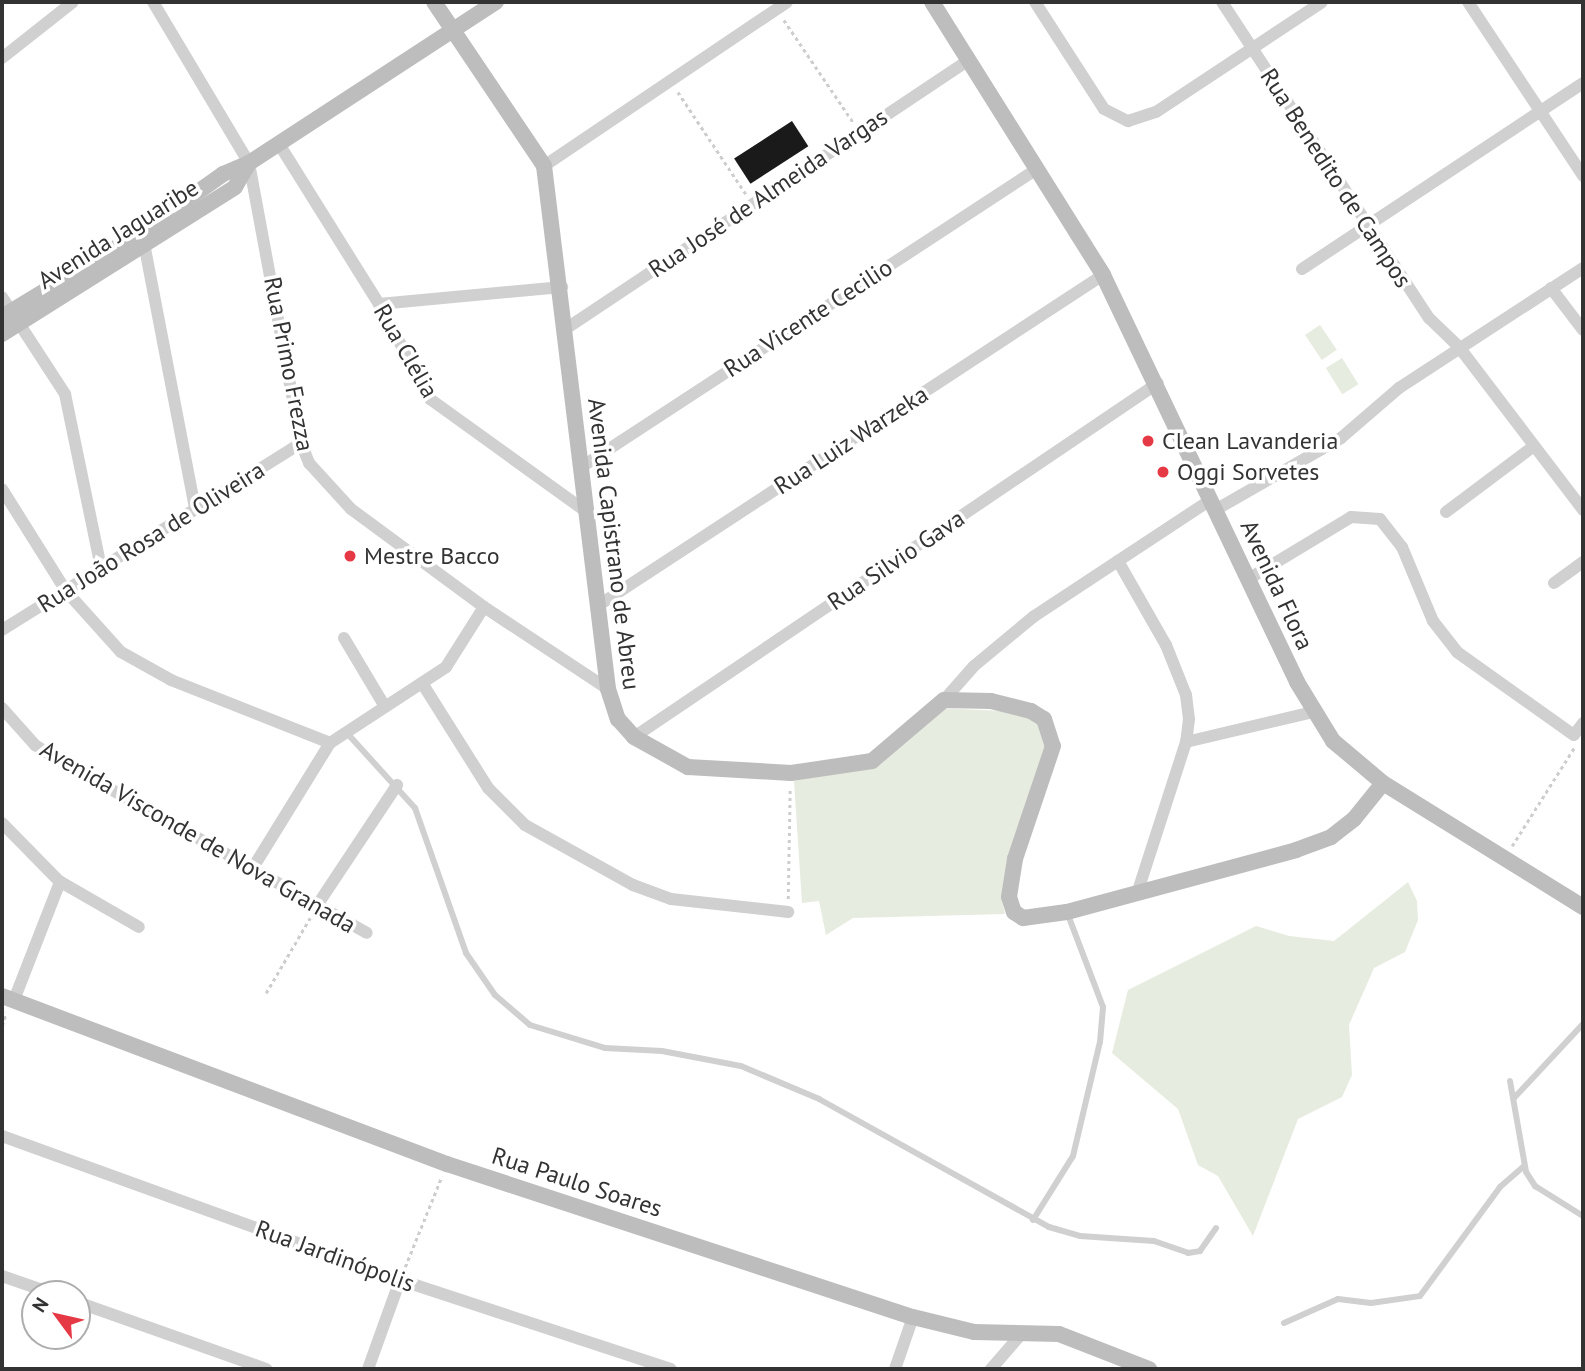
<!DOCTYPE html>
<meta charset="utf-8">
<style>
body{margin:0}
#map{position:relative;width:1585px;height:1371px;overflow:hidden;background:#fff;font-family:"PT Sans",sans-serif}
div>[style]{position:absolute}
[style*='--x']{left:calc(var(--x)*1px);top:calc(var(--y)*1px);width:calc(var(--w)*1px);rotate:calc(var(--a)*1deg)}
.green>*{inset:0;background:#e6ecdf;transform-origin:0 0}
.building>*{inset:0;background:#1a1a1a;transform-origin:0 0}
.path>*{height:2.5px;margin-top:-1.25px;transform-origin:0;background:repeating-linear-gradient(90deg,#cdcdcd 0 3.5px,transparent 0 7px)}
.lane>*{height:6px;margin:-3px;padding:0 3px;transform-origin:3px;border-radius:3px;background:#d0d0d0}
.street>*{height:12px;margin:-6px;padding:0 6px;transform-origin:6px;border-radius:6px;background:#d0d0d0}
.secondary>*{height:16px;margin:-8px;padding:0 8px;transform-origin:8px;border-radius:8px;background:#bdbdbd}
.dots>*{width:19px;height:19px;translate:-50% -50%;box-sizing:border-box;border:4px solid #fff;border-radius:50%}
span{translate:-50% -50%;white-space:nowrap;text-align:center;line-height:1.15;-webkit-text-stroke:7px #fff;paint-order:stroke}
.street-label{font-size:24px;color:#333}
.poi-label{font-size:24px;color:#333}
.left{translate:0 -50%;text-align:left}
.frame{position:absolute;inset:0;border:4px solid #333;pointer-events:none}
.north{position:absolute;left:21px;top:1280px;width:70px;height:70px;box-sizing:border-box;background:#fff;border:2px solid #adadad;border-radius:50%;rotate:303deg;font-size:19px;font-weight:700;line-height:28px;text-align:center;color:#333}
.north::after{content:'';display:block;margin:auto;width:24px;height:32px;background:#e63946;clip-path:polygon(50% 0,100% 100%,50% 72%,0 100%)}
</style>
<div id="map">
<div class="green">
<i style="left:1320px;top:325px;width:30px;height:18px;rotate:56deg"></i>
<i style="left:1342px;top:358px;width:31px;height:19px;rotate:58deg"></i>
<i style="clip-path:polygon(940px 708px,1022px 712px,1040px 724px,1049px 743px,1006px 878px,1001px 897px,1005px 914px,853px 918px,826px 935px,819px 901px,802px 903px,794px 781px,883px 762px)"></i>
<i style="clip-path:polygon(1408px 882px,1417px 901px,1418px 920px,1405px 952px,1374px 968px,1349px 1025px,1352px 1075px,1342px 1097px,1298px 1119px,1253px 1236px,1218px 1176px,1198px 1165px,1178px 1109px,1112px 1053px,1128px 990px,1256px 926px,1289px 936px,1334px 941px)"></i>
</div>
<div class="building">
<i style="left:792px;top:121px;width:30px;height:69px;rotate:57deg"></i>
</div>
<div class="path">
<i style="--x:784;--y:20;--w:123;--a:55.9"></i>
<i style="--x:678;--y:92;--w:123;--a:56.3"></i>
<i style="--x:1512;--y:846;--w:116;--a:-57.7"></i>
<i style="--x:788;--y:899;--w:112;--a:-89"></i>
<i style="--x:266;--y:993;--w:87;--a:-59.6"></i>
<i style="--x:2;--y:1026;--w:14;--a:-73"></i>
<i style="--x:405;--y:1267;--w:98;--a:-67.9"></i>
</div>
<div class="lane">
<i style="--x:346;--y:732;--w:103;--a:47.8"></i>
<i style="--x:415;--y:808;--w:154;--a:70.6"></i>
<i style="--x:466;--y:953;--w:51;--a:55.4"></i>
<i style="--x:495;--y:995;--w:46;--a:40.6"></i>
<i style="--x:530;--y:1025;--w:78;--a:17"></i>
<i style="--x:605;--y:1048;--w:57;--a:3"></i>
<i style="--x:662;--y:1051;--w:80;--a:10.8"></i>
<i style="--x:741;--y:1066;--w:85;--a:22.9"></i>
<i style="--x:819;--y:1099;--w:263;--a:29.1"></i>
<i style="--x:1049;--y:1227;--w:32;--a:16"></i>
<i style="--x:1080;--y:1236;--w:74;--a:3.9"></i>
<i style="--x:1154;--y:1241;--w:36;--a:19"></i>
<i style="--x:1188;--y:1253;--w:12;--a:-9"></i>
<i style="--x:1200;--y:1251;--w:28;--a:-55"></i>
<i style="--x:1510;--y:1081;--w:92;--a:80"></i>
<i style="--x:1526;--y:1172;--w:17;--a:57"></i>
<i style="--x:1535;--y:1186;--w:57;--a:32"></i>
<i style="--x:1514;--y:1098;--w:101;--a:-47"></i>
<i style="--x:1033;--y:1220;--w:75;--a:-58"></i>
<i style="--x:1073;--y:1156;--w:117;--a:-76.7"></i>
<i style="--x:1100;--y:1042;--w:35;--a:-85"></i>
<i style="--x:1103;--y:1007;--w:102;--a:-110.8"></i>
<i style="--x:1284;--y:1323;--w:59;--a:-24"></i>
<i style="--x:1338;--y:1299;--w:33;--a:7"></i>
<i style="--x:1371;--y:1303;--w:49;--a:-8.1"></i>
<i style="--x:1420;--y:1296;--w:135;--a:-53.7"></i>
<i style="--x:1500;--y:1187;--w:32;--a:-41"></i>
</div>
<div class="street">
<i style="--x:153;--y:2;--w:187;--a:59.2"></i>
<i style="--x:249;--y:163;--w:285;--a:79.5"></i>
<i style="--x:301;--y:443;--w:22;--a:68"></i>
<i style="--x:309;--y:463;--w:62;--a:47.6"></i>
<i style="--x:351;--y:509;--w:165;--a:36.4"></i>
<i style="--x:484;--y:607;--w:149;--a:33.5"></i>
<i style="--x:1035;--y:2;--w:127;--a:57.2"></i>
<i style="--x:1104;--y:109;--w:27;--a:27"></i>
<i style="--x:1128;--y:121;--w:29;--a:-18"></i>
<i style="--x:1156;--y:112;--w:199;--a:-33.5"></i>
<i style="--x:1222;--y:2;--w:378;--a:56.8"></i>
<i style="--x:1429;--y:318;--w:42;--a:44"></i>
<i style="--x:1459;--y:347;--w:205;--a:52.7"></i>
<i style="--x:1468;--y:2;--w:209;--a:56.5"></i>
<i style="--x:2;--y:58;--w:90;--a:-38.3"></i>
<i style="--x:279;--y:144;--w:189;--a:58"></i>
<i style="--x:379;--y:304;--w:108;--a:61.8"></i>
<i style="--x:430;--y:399;--w:190;--a:35.8"></i>
<i style="--x:544;--y:166;--w:293;--a:-34"></i>
<i style="--x:143;--y:238;--w:276;--a:79.1"></i>
<i style="--x:1302;--y:269;--w:337;--a:-33.5"></i>
<i style="--x:1551;--y:288;--w:53;--a:52.7"></i>
<i style="--x:2;--y:297;--w:116;--a:57"></i>
<i style="--x:65;--y:394;--w:178;--a:78.3"></i>
<i style="--x:379;--y:304;--w:184;--a:-5.3"></i>
<i style="--x:567;--y:328;--w:483;--a:-33.7"></i>
<i style="--x:580;--y:468;--w:546;--a:-33.2"></i>
<i style="--x:2;--y:489;--w:120;--a:57.9"></i>
<i style="--x:66;--y:591;--w:82;--a:48"></i>
<i style="--x:121;--y:652;--w:57;--a:29.2"></i>
<i style="--x:171;--y:680;--w:171;--a:21.6"></i>
<i style="--x:1217;--y:509;--w:143;--a:-29.8"></i>
<i style="--x:1341;--y:438;--w:77;--a:-40.8"></i>
<i style="--x:1399;--y:388;--w:220;--a:-33.1"></i>
<i style="--x:1446;--y:512;--w:110;--a:-36.9"></i>
<i style="--x:1118;--y:561;--w:97;--a:60.3"></i>
<i style="--x:1166;--y:645;--w:54;--a:68.2"></i>
<i style="--x:1186;--y:695;--w:24;--a:83"></i>
<i style="--x:1189;--y:719;--w:23;--a:97"></i>
<i style="--x:1186;--y:742;--w:160;--a:107.9"></i>
<i style="--x:1250;--y:578;--w:118;--a:-31.1"></i>
<i style="--x:1351;--y:517;--w:29;--a:4"></i>
<i style="--x:1380;--y:519;--w:36;--a:52"></i>
<i style="--x:1402;--y:547;--w:80;--a:67.3"></i>
<i style="--x:1433;--y:621;--w:39;--a:52"></i>
<i style="--x:1457;--y:652;--w:143;--a:35.4"></i>
<i style="--x:1574;--y:735;--w:15;--a:-53"></i>
<i style="--x:1554;--y:583;--w:36;--a:-36"></i>
<i style="--x:599;--y:605;--w:602;--a:-33.22"></i>
<i style="--x:2;--y:630;--w:353;--a:-32"></i>
<i style="--x:344;--y:638;--w:78;--a:59.2"></i>
<i style="--x:422;--y:683;--w:124;--a:57.8"></i>
<i style="--x:488;--y:788;--w:52;--a:45"></i>
<i style="--x:525;--y:825;--w:124;--a:29.1"></i>
<i style="--x:633;--y:885;--w:40;--a:20.2"></i>
<i style="--x:671;--y:899;--w:118;--a:6.3"></i>
<i style="--x:944;--y:700;--w:45;--a:-48.6"></i>
<i style="--x:974;--y:666;--w:77;--a:-39.7"></i>
<i style="--x:1033;--y:617;--w:214;--a:-33.4"></i>
<i style="--x:2;--y:708;--w:50;--a:48.3"></i>
<i style="--x:35;--y:745;--w:26;--a:32"></i>
<i style="--x:57;--y:759;--w:355;--a:29.3"></i>
<i style="--x:634;--y:737;--w:632;--a:-34.04"></i>
<i style="--x:1186;--y:742;--w:130;--a:-13.3"></i>
<i style="--x:2;--y:823;--w:81;--a:45.5"></i>
<i style="--x:59;--y:881;--w:92;--a:29.9"></i>
<i style="--x:254;--y:866;--w:145;--a:-58.3"></i>
<i style="--x:330;--y:743;--w:139;--a:-33.2"></i>
<i style="--x:446;--y:667;--w:71;--a:-57.7"></i>
<i style="--x:318;--y:904;--w:143;--a:-56.4"></i>
<i style="--x:14;--y:1000;--w:127;--a:-68.7"></i>
<i style="--x:2;--y:1136;--w:423;--a:19.9"></i>
<i style="--x:400;--y:1280;--w:285;--a:18.2"></i>
<i style="--x:2;--y:1276;--w:55;--a:19.1"></i>
<i style="--x:77;--y:1302;--w:201;--a:19.5"></i>
<i style="--x:368;--y:1369;--w:95;--a:-70.2"></i>
<i style="--x:895;--y:1369;--w:55;--a:-70.9"></i>
<i style="--x:991;--y:1369;--w:49;--a:-49.1"></i>
</div>
<div class="secondary">
<i style="--x:434;--y:2;--w:197;--a:56.1"></i>
<i style="--x:544;--y:166;--w:527;--a:83.02"></i>
<i style="--x:608;--y:689;--w:32;--a:72"></i>
<i style="--x:618;--y:719;--w:24;--a:48"></i>
<i style="--x:634;--y:737;--w:62;--a:29.1"></i>
<i style="--x:688;--y:767;--w:103;--a:3.3"></i>
<i style="--x:791;--y:773;--w:82;--a:-8.4"></i>
<i style="--x:872;--y:761;--w:94;--a:-40.3"></i>
<i style="--x:944;--y:700;--w:47;--a:1.2"></i>
<i style="--x:991;--y:701;--w:41;--a:14"></i>
<i style="--x:1031;--y:711;--w:15;--a:32"></i>
<i style="--x:1044;--y:719;--w:28;--a:72"></i>
<i style="--x:1053;--y:746;--w:119;--a:108.6"></i>
<i style="--x:1015;--y:859;--w:38;--a:99"></i>
<i style="--x:1009;--y:897;--w:16;--a:72"></i>
<i style="--x:1014;--y:912;--w:11;--a:34"></i>
<i style="--x:1023;--y:918;--w:44;--a:-7.8"></i>
<i style="--x:1067;--y:912;--w:237;--a:-15.1"></i>
<i style="--x:1296;--y:850;--w:37;--a:-20"></i>
<i style="--x:1331;--y:837;--w:29;--a:-38"></i>
<i style="--x:1354;--y:819;--w:46;--a:-51.1"></i>
<i style="--x:932;--y:2;--w:322;--a:57.9"></i>
<i style="--x:1103;--y:275;--w:451;--a:64.5"></i>
<i style="--x:1297;--y:682;--w:69;--a:58.6"></i>
<i style="--x:1333;--y:741;--w:65;--a:40"></i>
<i style="--x:1383;--y:783;--w:235;--a:31.8"></i>
<i style="--x:2;--y:317;--w:162;--a:-31.3"></i>
<i style="--x:140;--y:233;--w:102;--a:-35.4"></i>
<i style="--x:223;--y:174;--w:28;--a:-23"></i>
<i style="--x:249;--y:163;--w:295;--a:-33.1"></i>
<i style="--x:2;--y:334;--w:275;--a:-32.2"></i>
<i style="--x:235;--y:187;--w:28;--a:-60"></i>
<i style="--x:2;--y:996;--w:476;--a:20.7"></i>
<i style="--x:447;--y:1164;--w:490;--a:18.2"></i>
<i style="--x:913;--y:1317;--w:63;--a:13.8"></i>
<i style="--x:974;--y:1332;--w:85;--a:1.3"></i>
<i style="--x:1059;--y:1334;--w:97;--a:21.3"></i>
</div>
<div class="dots">
<i style="left:1148px;top:441px;background:#e63946"></i>
<i style="left:1163px;top:472px;background:#e63946"></i>
<i style="left:350px;top:556px;background:#e63946"></i>
</div>
<div class="street-label">
<span style="left:1336px;top:178px;rotate:57deg">Rua Benedito de Campos</span>
<span style="left:768px;top:193px;rotate:-34deg">Rua José de Almeida Vargas</span>
<span style="left:118px;top:234px;rotate:-32deg">Avenida Jaguaribe</span>
<span style="left:808px;top:318px;rotate:-33deg">Rua Vicente Cecilio</span>
<span style="left:406px;top:351px;rotate:60deg">Rua Clélia</span>
<span style="left:289px;top:364px;rotate:79deg">Rua Primo Frezza</span>
<span style="left:851px;top:440px;rotate:-33deg">Rua Luiz Warzeka</span>
<span style="left:151px;top:537px;rotate:-32deg">Rua João Rosa de Oliveira</span>
<span style="left:614px;top:544px;rotate:83deg">Avenida Capistrano de Abreu</span>
<span style="left:896px;top:560px;rotate:-34deg">Rua Silvio Gava</span>
<span style="left:1277px;top:585px;rotate:65deg">Avenida Flora</span>
<span style="left:198px;top:837px;rotate:30deg">Avenida Visconde de Nova Granada</span>
<span style="left:577px;top:1182px;rotate:18deg">Rua Paulo Soares</span>
<span style="left:335px;top:1256px;rotate:20deg">Rua Jardinópolis</span>
</div>
<div class="poi-label">
<span class="left" style="left:1162px;top:441px">Clean Lavanderia</span>
<span class="left" style="left:1177px;top:472px">Oggi Sorvetes</span>
<span class="left" style="left:364px;top:556px">Mestre Bacco</span>
</div>
<div class="frame"></div>
<div class="north">N</div>
</div>
